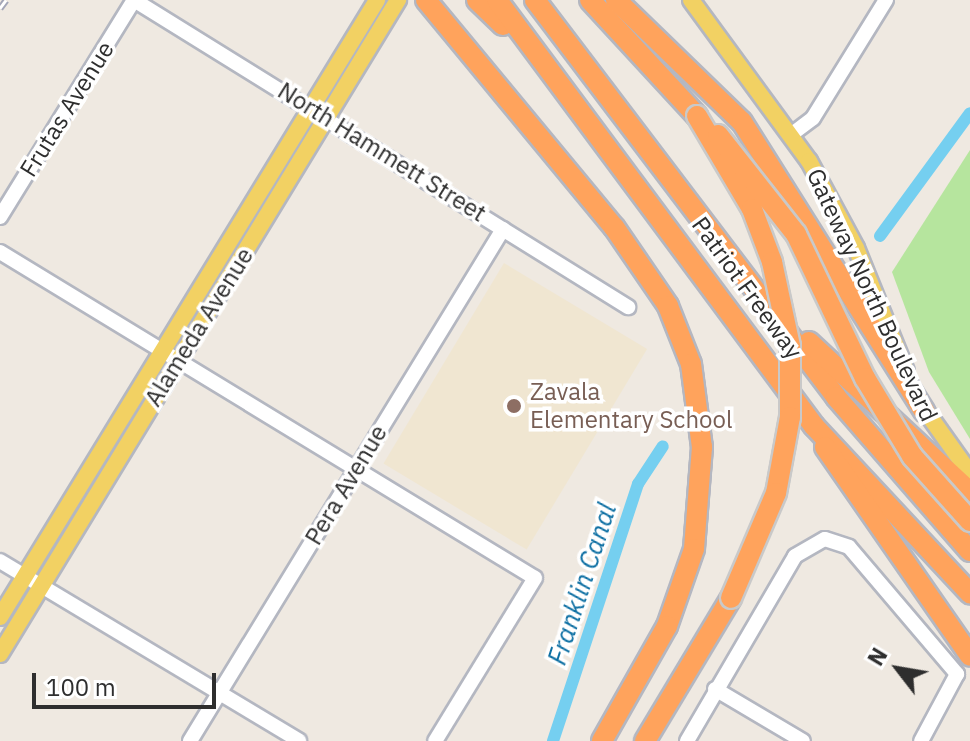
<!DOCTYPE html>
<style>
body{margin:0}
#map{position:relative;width:970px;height:741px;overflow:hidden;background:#efe9e1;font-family:"IBM Plex Sans",sans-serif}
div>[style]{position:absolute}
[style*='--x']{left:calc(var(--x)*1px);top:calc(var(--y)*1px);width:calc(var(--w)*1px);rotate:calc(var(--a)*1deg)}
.education>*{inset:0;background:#f0e6d1;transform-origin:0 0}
.green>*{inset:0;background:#b6e59e}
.canal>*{height:12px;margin:-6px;padding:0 6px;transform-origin:6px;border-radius:6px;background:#75cff0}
.roads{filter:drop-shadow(2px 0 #b4b7c1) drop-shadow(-2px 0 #b4b7c1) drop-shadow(0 2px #b4b7c1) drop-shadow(0 -2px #b4b7c1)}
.minor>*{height:14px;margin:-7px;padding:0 7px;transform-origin:7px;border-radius:7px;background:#fff}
.major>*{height:16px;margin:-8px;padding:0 8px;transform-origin:8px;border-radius:8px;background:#f2d163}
.highway>*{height:20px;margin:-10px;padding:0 10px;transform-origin:10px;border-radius:10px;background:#ffa35c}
.rail>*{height:7px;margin-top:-3.5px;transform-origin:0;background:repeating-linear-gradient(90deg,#fff 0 12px,#a3a6b8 0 24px);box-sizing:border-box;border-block:2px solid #a3a6b8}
.bridges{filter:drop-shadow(2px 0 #c9c9c9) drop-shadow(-2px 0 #c9c9c9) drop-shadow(0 2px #c9c9c9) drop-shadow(0 -2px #c9c9c9)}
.highway-bridge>*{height:20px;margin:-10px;padding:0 10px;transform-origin:10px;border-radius:10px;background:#ffa35c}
.dots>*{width:22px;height:22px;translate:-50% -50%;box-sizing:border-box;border:4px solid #fff;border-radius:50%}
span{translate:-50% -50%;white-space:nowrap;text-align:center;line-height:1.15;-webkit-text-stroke:7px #fff;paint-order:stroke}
.street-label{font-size:24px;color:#2e2e2e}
.education-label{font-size:24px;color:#785e54}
.left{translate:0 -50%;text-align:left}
.water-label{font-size:26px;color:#0d6fa3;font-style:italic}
.north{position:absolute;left:858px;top:629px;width:80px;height:80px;-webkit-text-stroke:6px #fff;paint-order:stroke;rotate:301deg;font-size:22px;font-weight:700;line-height:32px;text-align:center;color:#2e2e2e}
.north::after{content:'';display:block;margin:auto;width:28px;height:36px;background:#2e2e2e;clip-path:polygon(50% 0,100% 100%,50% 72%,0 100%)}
.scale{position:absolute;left:32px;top:673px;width:184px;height:36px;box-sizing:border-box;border:4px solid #2e2e2e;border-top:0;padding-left:10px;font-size:24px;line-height:28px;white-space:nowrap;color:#2e2e2e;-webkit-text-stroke:6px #fff;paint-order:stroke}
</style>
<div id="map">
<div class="education">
<i style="left:504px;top:263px;width:167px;height:234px;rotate:31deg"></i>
</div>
<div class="green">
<i style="clip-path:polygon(970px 150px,970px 439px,929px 372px,892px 272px)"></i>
</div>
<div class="canal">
<i style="--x:880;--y:236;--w:152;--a:-53.8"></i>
<i style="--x:553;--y:741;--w:271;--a:-71.7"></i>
<i style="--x:638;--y:484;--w:45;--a:-56.7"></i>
</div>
<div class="roads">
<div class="minor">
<i style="--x:792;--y:134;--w:26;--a:-37"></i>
<i style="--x:813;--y:118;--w:139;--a:-58.3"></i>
<i style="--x:0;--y:217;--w:255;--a:-58.3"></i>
<i style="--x:134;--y:0;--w:582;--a:31.86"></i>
<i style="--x:0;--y:252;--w:626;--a:31.36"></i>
<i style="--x:535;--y:578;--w:191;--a:121.5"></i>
<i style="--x:0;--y:561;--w:349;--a:31"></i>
<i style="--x:715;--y:689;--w:102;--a:30.6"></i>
<i style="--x:190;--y:741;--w:600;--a:-58.56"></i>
<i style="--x:687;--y:741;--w:214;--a:-59.7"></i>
<i style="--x:795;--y:556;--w:34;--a:-30"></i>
<i style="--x:825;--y:539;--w:25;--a:18"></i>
<i style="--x:849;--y:547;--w:167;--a:49.6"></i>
<i style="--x:957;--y:674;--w:76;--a:118.2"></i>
</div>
<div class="major">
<i style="--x:691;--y:0;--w:200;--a:53.8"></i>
<i style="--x:809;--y:161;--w:99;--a:61.6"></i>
<i style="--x:856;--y:248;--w:133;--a:67.9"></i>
<i style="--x:920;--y:403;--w:86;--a:54.5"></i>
<i style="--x:0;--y:617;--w:723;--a:-58.57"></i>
<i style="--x:0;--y:654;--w:766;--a:-58.68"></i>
</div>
<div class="highway">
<i style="--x:426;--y:0;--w:295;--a:50.4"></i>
<i style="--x:614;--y:227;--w:96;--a:55.6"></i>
<i style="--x:668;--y:306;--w:62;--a:68.4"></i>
<i style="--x:691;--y:364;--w:84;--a:82.5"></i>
<i style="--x:702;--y:447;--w:102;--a:94.5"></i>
<i style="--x:694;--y:549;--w:82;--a:109.3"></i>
<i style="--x:667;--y:626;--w:132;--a:119.5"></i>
<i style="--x:477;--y:0;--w:36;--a:44"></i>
<i style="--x:497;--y:0;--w:531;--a:53.35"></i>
<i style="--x:814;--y:426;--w:229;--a:47"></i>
<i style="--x:535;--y:0;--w:498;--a:52.8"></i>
<i style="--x:836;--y:397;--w:204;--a:49"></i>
<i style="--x:590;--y:0;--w:158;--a:47.3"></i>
<i style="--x:616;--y:0;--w:175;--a:44.1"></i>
<i style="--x:742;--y:122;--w:342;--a:57.8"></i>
<i style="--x:809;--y:342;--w:220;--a:43"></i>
<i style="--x:825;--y:447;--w:254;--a:55.2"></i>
<i style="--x:645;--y:741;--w:167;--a:-59"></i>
</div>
</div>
<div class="rail">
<i style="--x:0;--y:8;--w:10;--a:-53"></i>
</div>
<div class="bridges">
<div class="highway-bridge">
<i style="--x:697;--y:116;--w:108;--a:59.4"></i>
<i style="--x:752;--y:209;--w:57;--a:69.3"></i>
<i style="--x:772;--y:262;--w:86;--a:77.9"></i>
<i style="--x:790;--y:346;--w:71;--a:90"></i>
<i style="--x:790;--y:417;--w:77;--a:100.4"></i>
<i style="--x:776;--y:493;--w:114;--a:113.2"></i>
<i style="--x:718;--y:135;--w:126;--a:51.8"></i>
<i style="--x:796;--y:234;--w:160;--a:64.4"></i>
<i style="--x:865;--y:378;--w:91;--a:58.9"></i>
<i style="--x:912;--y:456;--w:87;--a:48.3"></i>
</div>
</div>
<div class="dots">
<i style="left:514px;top:406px;background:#8d6e63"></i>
</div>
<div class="street-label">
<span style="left:67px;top:109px;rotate:-58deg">Frutas Avenue</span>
<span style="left:382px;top:152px;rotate:32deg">North Hammett Street</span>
<span style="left:747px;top:288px;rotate:54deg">Patriot Freeway</span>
<span style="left:872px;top:295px;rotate:65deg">Gateway North Boulevard</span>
<span style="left:199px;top:327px;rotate:-58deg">Alameda Avenue</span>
<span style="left:346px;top:485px;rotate:-59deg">Pera Avenue</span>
</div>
<div class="education-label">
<span class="left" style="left:530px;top:406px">Zavala<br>Elementary School</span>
</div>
<div class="water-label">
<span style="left:582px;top:584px;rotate:-72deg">Franklin Canal</span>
</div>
<div class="north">N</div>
<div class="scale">100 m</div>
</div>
